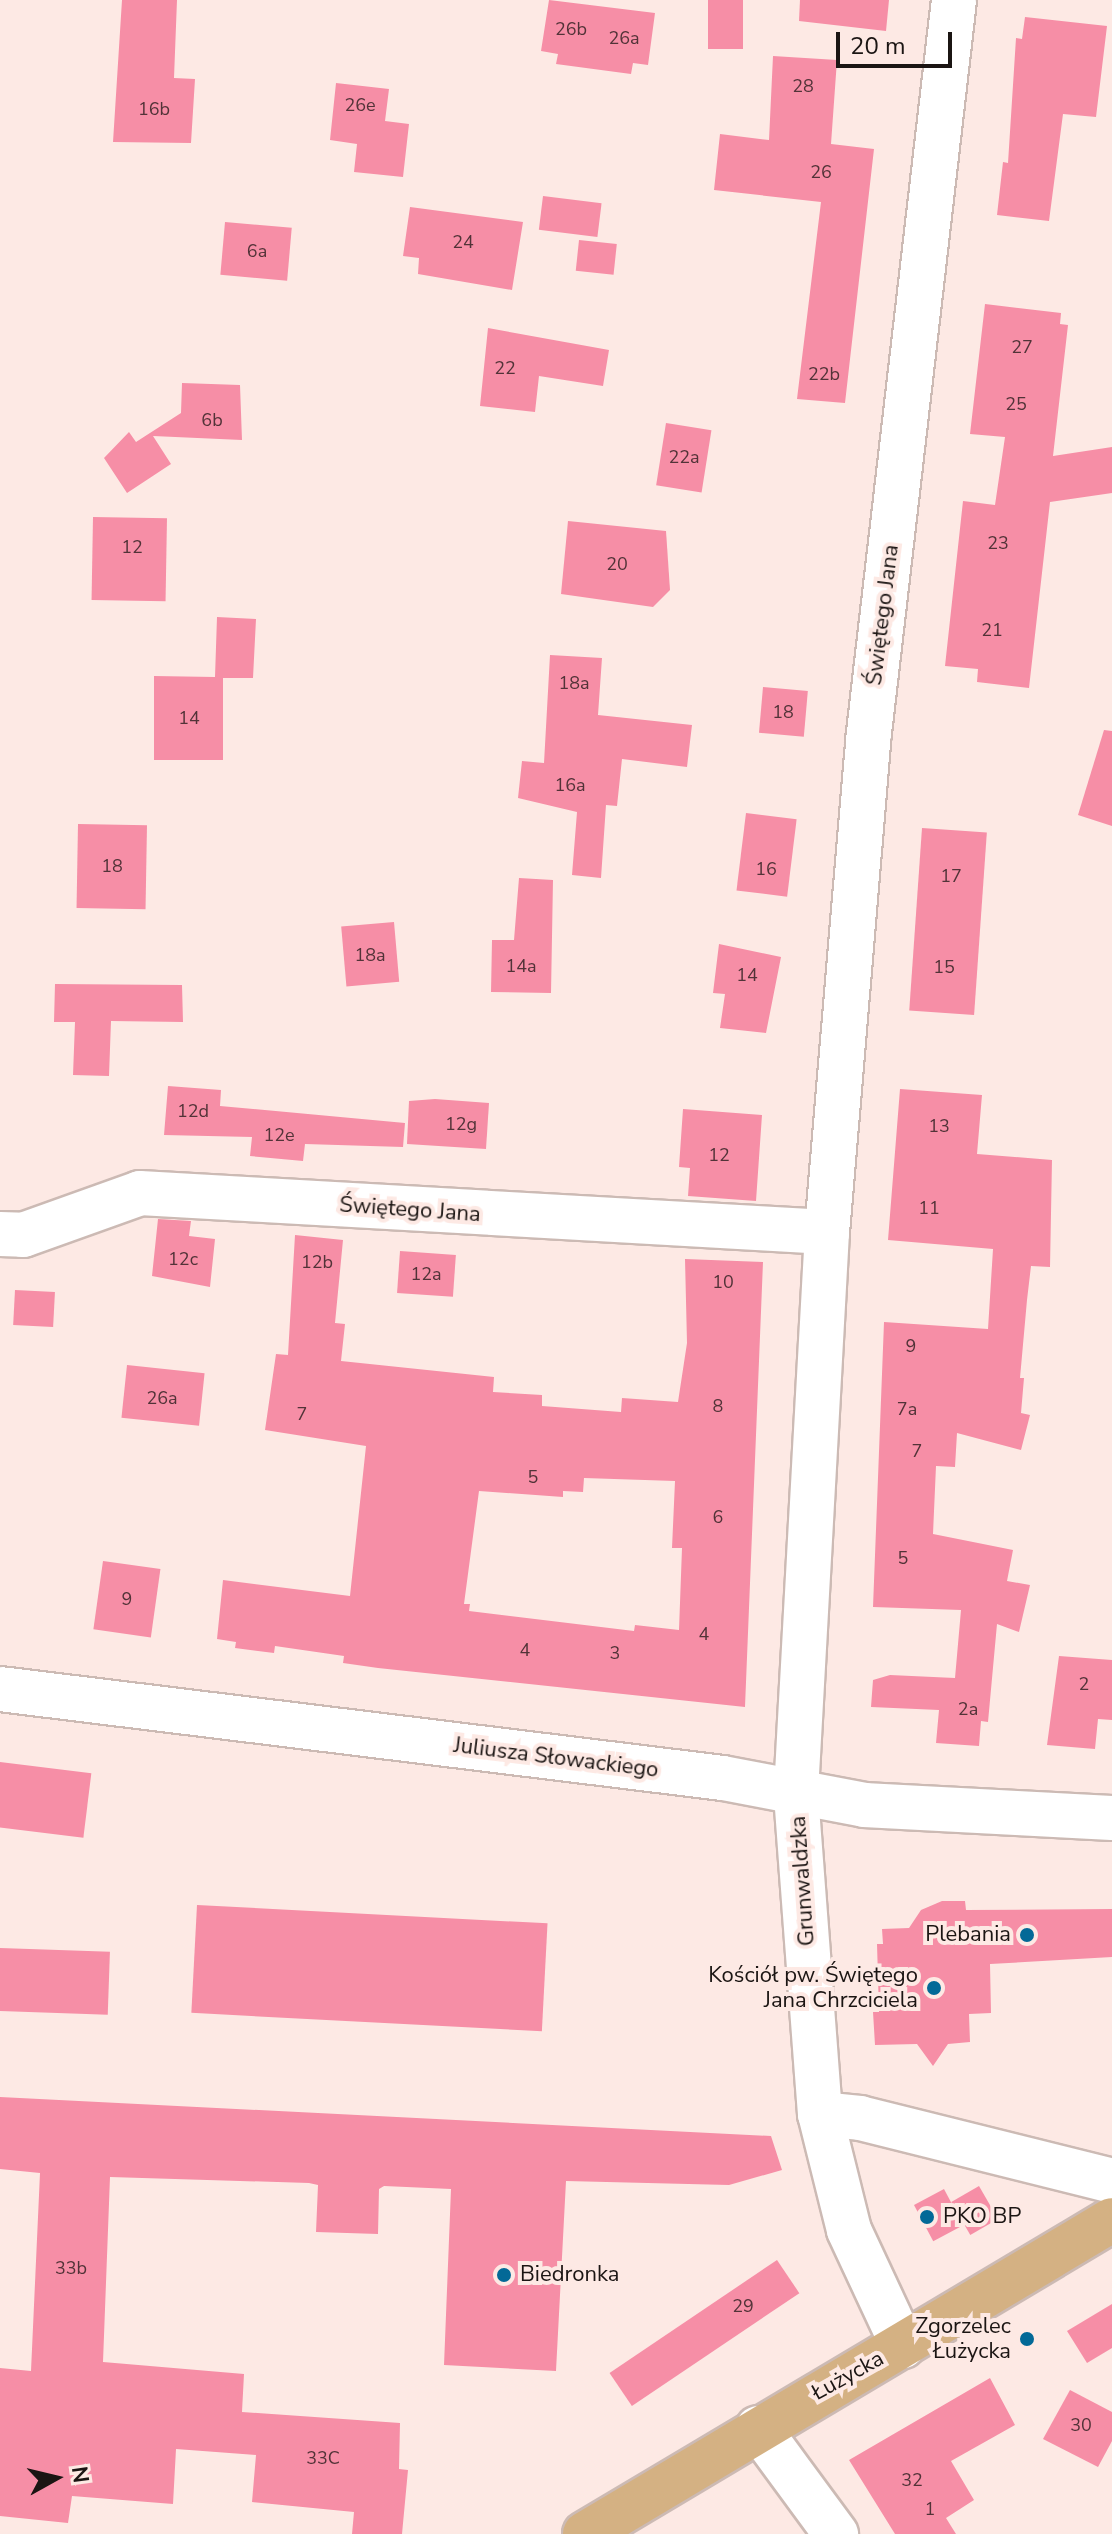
<!DOCTYPE html>
<meta charset="utf-8">
<style>
body{margin:0}
#map{position:relative;width:1112px;height:2534px;overflow:hidden;background:#fde9e4;font-family:"Nunito Sans",sans-serif}
div>[style]{position:absolute}
[style*='--x']{left:calc(var(--x)*1px);top:calc(var(--y)*1px);width:calc(var(--w)*1px);rotate:calc(var(--a)*1deg)}
.building>*{inset:0;background:#f68ea6;transform-origin:0 0}
.roads{filter:drop-shadow(2px 0 #ccbab4) drop-shadow(-2px 0 #ccbab4) drop-shadow(0 2px #ccbab4) drop-shadow(0 -2px #ccbab4)}
.minor>*{height:44px;margin:-22px;padding:0 22px;transform-origin:22px;border-radius:22px;background:#fff}
.major>*{height:44px;margin:-22px;padding:0 22px;transform-origin:22px;border-radius:22px;background:#d4b183}
.dots>*{width:22px;height:22px;translate:-50% -50%;box-sizing:border-box;border:4px solid #fde9e4;border-radius:50%}
span{translate:-50% -50%;white-space:nowrap;text-align:center;line-height:1.15;-webkit-text-stroke:8px #fde9e4;paint-order:stroke}
.number-label{font-size:18px;color:#523338}
.number-label span{-webkit-text-stroke-width:0}
.street-label{font-size:22px;color:#1b1513}
.poi-label{font-size:22px;color:#1b1513}
.right{translate:-100% -50%;text-align:right}
.left{translate:0 -50%;text-align:left}
.north{position:absolute;left:16px;top:2438px;width:80px;height:80px;-webkit-text-stroke:6px #fde9e4;paint-order:stroke;rotate:82deg;font-size:22px;font-weight:700;line-height:32px;text-align:center;color:#1b1513}
.north::after{content:'';display:block;margin:auto;width:28px;height:36px;background:#1b1513;clip-path:polygon(50% 0,100% 100%,50% 72%,0 100%)}
.scale{position:absolute;left:836px;top:32px;width:116px;height:36px;box-sizing:border-box;border:4px solid #1b1513;border-top:0;padding-left:10px;font-size:24px;line-height:28px;white-space:nowrap;color:#1b1513;-webkit-text-stroke:6px #fde9e4;paint-order:stroke}
</style>
<div id="map">
<div class="building">
<i style="clip-path:polygon(122px 0,177px 0,174px 78px,195px 79px,191px 143px,113px 142px)"></i>
<i style="clip-path:polygon(549px 0,655px 13px,648px 65px,633px 63px,631px 74px,556px 64px,558px 54px,541px 51px)"></i>
<i style="left:708px;top:0;width:35px;height:49px"></i>
<i style="clip-path:polygon(800px 0,889px 0,886px 31px,799px 21px)"></i>
<i style="clip-path:polygon(1025px 17px,1107px 26px,1096px 117px,1063px 114px,1049px 221px,997px 215px,1003px 162px,1008px 163px,1016px 38px,1022px 39px)"></i>
<i style="clip-path:polygon(773px 56px,837px 60px,831px 144px,874px 149px,845px 403px,797px 399px,821px 202px,714px 190px,720px 134px,769px 140px)"></i>
<i style="clip-path:polygon(336px 83px,389px 89px,385px 121px,409px 124px,403px 177px,354px 172px,357px 144px,330px 140px)"></i>
<i style="left:543px;top:196px;width:59px;height:34px;rotate:7deg"></i>
<i style="clip-path:polygon(410px 207px,523px 222px,512px 290px,418px 274px,419px 258px,403px 256px)"></i>
<i style="left:225px;top:222px;width:67px;height:53px;rotate:5deg"></i>
<i style="left:579px;top:240px;width:38px;height:31px;rotate:6deg"></i>
<i style="clip-path:polygon(985px 304px,1061px 313px,1060px 324px,1068px 325px,1053px 456px,1112px 447px,1112px 493px,1050px 502px,1029px 688px,977px 682px,978px 669px,945px 666px,963px 501px,995px 505px,1005px 437px,970px 434px)"></i>
<i style="clip-path:polygon(488px 328px,609px 350px,603px 386px,539px 376px,535px 412px,480px 406px)"></i>
<i style="clip-path:polygon(182px 383px,240px 385px,242px 440px,153px 436px,171px 464px,127px 493px,104px 458px,129px 432px,136px 442px,181px 413px)"></i>
<i style="left:666px;top:423px;width:46px;height:63px;rotate:9deg"></i>
<i style="left:93px;top:517px;width:74px;height:83px;rotate:1deg"></i>
<i style="clip-path:polygon(568px 521px,666px 531px,670px 590px,653px 607px,561px 594px)"></i>
<i style="clip-path:polygon(217px 617px,256px 619px,253px 678px,223px 678px,223px 760px,154px 760px,154px 676px,215px 677px)"></i>
<i style="clip-path:polygon(550px 655px,602px 658px,598px 715px,692px 725px,687px 767px,622px 759px,617px 806px,606px 805px,601px 878px,572px 875px,577px 812px,518px 798px,522px 761px,544px 763px)"></i>
<i style="left:763px;top:687px;width:45px;height:46px;rotate:5deg"></i>
<i style="clip-path:polygon(1104px 730px,1112px 731px,1112px 826px,1078px 815px)"></i>
<i style="left:746px;top:813px;width:51px;height:78px;rotate:7deg"></i>
<i style="left:78px;top:824px;width:69px;height:84px;rotate:1deg"></i>
<i style="left:922px;top:828px;width:65px;height:183px;rotate:4deg"></i>
<i style="clip-path:polygon(519px 878px,553px 880px,551px 993px,491px 992px,492px 940px,514px 940px)"></i>
<i style="left:394px;top:922px;width:60px;height:53px;rotate:85deg"></i>
<i style="clip-path:polygon(719px 944px,781px 957px,766px 1033px,720px 1028px,725px 994px,713px 993px)"></i>
<i style="clip-path:polygon(55px 984px,182px 985px,183px 1022px,111px 1021px,109px 1076px,73px 1075px,75px 1022px,54px 1022px)"></i>
<i style="clip-path:polygon(168px 1086px,221px 1090px,220px 1106px,405px 1123px,403px 1147px,305px 1144px,303px 1161px,250px 1156px,252px 1137px,164px 1135px)"></i>
<i style="clip-path:polygon(900px 1089px,982px 1095px,977px 1154px,1052px 1160px,1050px 1267px,1031px 1266px,1027px 1300px,1020px 1378px,1024px 1378px,1021px 1413px,1030px 1415px,1021px 1450px,957px 1433px,955px 1467px,936px 1466px,933px 1534px,1013px 1550px,1007px 1581px,1030px 1585px,1019px 1632px,997px 1624px,988px 1722px,981px 1721px,979px 1746px,936px 1743px,939px 1710px,871px 1707px,873px 1680px,890px 1675px,955px 1678px,961px 1610px,873px 1607px,884px 1322px,988px 1329px,993px 1249px,888px 1240px)"></i>
<i style="clip-path:polygon(435px 1099px,489px 1103px,486px 1149px,407px 1144px,409px 1101px)"></i>
<i style="clip-path:polygon(683px 1109px,762px 1115px,756px 1201px,688px 1196px,690px 1168px,679px 1167px)"></i>
<i style="clip-path:polygon(158px 1219px,191px 1221px,189px 1236px,215px 1239px,210px 1287px,152px 1276px)"></i>
<i style="clip-path:polygon(evenodd,295px 1235px,343px 1240px,335px 1323px,345px 1324px,341px 1361px,494px 1377px,493px 1392px,542px 1395px,542px 1406px,621px 1412px,622px 1398px,678px 1402px,687px 1343px,685px 1259px,763px 1262px,745px 1707px,378px 1668px,343px 1663px,344px 1656px,275px 1646px,274px 1653px,235px 1648px,236px 1642px,217px 1639px,223px 1580px,350px 1596px,366px 1446px,265px 1430px,276px 1354px,288px 1355px,295px 1235px,584px 1478px,675px 1481px,672px 1548px,682px 1548px,679px 1630px,635px 1625px,634px 1631px,469px 1611px,470px 1604px,464px 1604px,479px 1491px,563px 1497px,563px 1491px,583px 1492px,584px 1478px)"></i>
<i style="left:400px;top:1251px;width:56px;height:42px;rotate:4deg"></i>
<i style="left:15px;top:1290px;width:40px;height:35px;rotate:3deg"></i>
<i style="left:127px;top:1365px;width:78px;height:53px;rotate:6deg"></i>
<i style="left:103px;top:1561px;width:58px;height:69px;rotate:8deg"></i>
<i style="clip-path:polygon(1059px 1656px,1112px 1660px,1112px 1720px,1098px 1719px,1095px 1749px,1047px 1745px)"></i>
<i style="left:0;top:1762px;width:92px;height:65px;rotate:7deg"></i>
<i style="clip-path:polygon(942px 1901px,965px 1901px,966px 1910px,1112px 1909px,1112px 1957px,990px 1964px,991px 2013px,969px 2014px,970px 2042px,948px 2044px,933px 2066px,917px 2044px,875px 2045px,873px 2012px,879px 2012px,877px 1944px,883px 1944px,882px 1929px,909px 1928px,921px 1910px)"></i>
<i style="left:197px;top:1905px;width:351px;height:108px;rotate:3deg"></i>
<i style="left:0;top:1948px;width:110px;height:63px;rotate:2deg"></i>
<i style="clip-path:polygon(0 2097px,771px 2136px,782px 2170px,729px 2185px,566px 2181px,556px 2371px,444px 2365px,451px 2189px,384px 2186px,379px 2189px,378px 2234px,316px 2232px,318px 2185px,309px 2183px,110px 2177px,103px 2362px,244px 2374px,242px 2412px,400px 2423px,399px 2469px,408px 2470px,402px 2534px,352px 2534px,354px 2512px,252px 2502px,256px 2455px,176px 2449px,173px 2504px,72px 2496px,68px 2523px,0 2516px,0 2368px,31px 2371px,40px 2173px,0 2169px)"></i>
<i style="left:979px;top:2186px;width:38px;height:32px;rotate:60deg"></i>
<i style="left:944px;top:2189px;width:41px;height:34px;rotate:62deg"></i>
<i style="left:777px;top:2260px;width:40px;height:202px;rotate:56deg"></i>
<i style="clip-path:polygon(1112px 2304px,1112px 2348px,1087px 2363px,1067px 2331px)"></i>
<i style="clip-path:polygon(990px 2378px,1015px 2425px,951px 2461px,974px 2500px,946px 2518px,956px 2534px,895px 2534px,849px 2460px)"></i>
<i style="clip-path:polygon(1070px 2390px,1112px 2412px,1112px 2441px,1098px 2467px,1043px 2439px)"></i>
</div>
<div class="roads">
<div class="minor">
<i style="--x:0;--y:1234;--w:23;--a:2"></i>
<i style="--x:23;--y:1235;--w:124;--a:-19.7"></i>
<i style="--x:140;--y:1193;--w:688;--a:3.25"></i>
<i style="--x:0;--y:1689;--w:728;--a:7.02"></i>
<i style="--x:723;--y:1778;--w:144;--a:10.8"></i>
<i style="--x:864;--y:1805;--w:248;--a:3"></i>
<i style="--x:820;--y:2114;--w:40;--a:5.7"></i>
<i style="--x:860;--y:2118;--w:260;--a:14"></i>
<i style="--x:903;--y:2346;--w:128;--a:-115"></i>
<i style="--x:849;--y:2230;--w:120;--a:-104"></i>
<i style="--x:820;--y:2114;--w:323;--a:-94.3"></i>
<i style="--x:796;--y:1792;--w:561;--a:-86.83"></i>
<i style="--x:827;--y:1232;--w:493;--a:-85.2"></i>
<i style="--x:868;--y:741;--w:746;--a:-83.38"></i>
<i style="--x:758;--y:2428;--w:132;--a:53.7"></i>
</div>
<div class="major">
<i style="--x:585;--y:2534;--w:613;--a:-30.79"></i>
</div>
</div>
<div class="dots">
<i style="left:1027px;top:1935px;background:#036997"></i>
<i style="left:934px;top:1988px;background:#036997"></i>
<i style="left:927px;top:2217px;background:#036997"></i>
<i style="left:504px;top:2275px;background:#036997"></i>
<i style="left:1027px;top:2339px;background:#036997"></i>
</div>
<div class="number-label">
<span style="left:571px;top:29px">26b</span>
<span style="left:624px;top:38px">26a</span>
<span style="left:803px;top:86px">28</span>
<span style="left:360px;top:105px">26e</span>
<span style="left:154px;top:109px">16b</span>
<span style="left:821px;top:172px">26</span>
<span style="left:463px;top:242px">24</span>
<span style="left:257px;top:251px">6a</span>
<span style="left:1022px;top:347px">27</span>
<span style="left:505px;top:368px">22</span>
<span style="left:824px;top:374px">22b</span>
<span style="left:1016px;top:404px">25</span>
<span style="left:212px;top:420px">6b</span>
<span style="left:684px;top:457px">22a</span>
<span style="left:998px;top:543px">23</span>
<span style="left:132px;top:547px">12</span>
<span style="left:617px;top:564px">20</span>
<span style="left:992px;top:630px">21</span>
<span style="left:574px;top:683px">18a</span>
<span style="left:783px;top:712px">18</span>
<span style="left:189px;top:718px">14</span>
<span style="left:570px;top:785px">16a</span>
<span style="left:112px;top:866px">18</span>
<span style="left:766px;top:869px">16</span>
<span style="left:951px;top:876px">17</span>
<span style="left:370px;top:955px">18a</span>
<span style="left:521px;top:966px">14a</span>
<span style="left:944px;top:967px">15</span>
<span style="left:747px;top:975px">14</span>
<span style="left:193px;top:1111px">12d</span>
<span style="left:461px;top:1124px">12g</span>
<span style="left:939px;top:1126px">13</span>
<span style="left:279px;top:1135px">12e</span>
<span style="left:719px;top:1155px">12</span>
<span style="left:929px;top:1208px">11</span>
<span style="left:183px;top:1259px">12c</span>
<span style="left:317px;top:1262px">12b</span>
<span style="left:426px;top:1274px">12a</span>
<span style="left:723px;top:1282px">10</span>
<span style="left:911px;top:1346px">9</span>
<span style="left:162px;top:1398px">26a</span>
<span style="left:718px;top:1406px">8</span>
<span style="left:907px;top:1409px">7a</span>
<span style="left:302px;top:1414px">7</span>
<span style="left:917px;top:1451px">7</span>
<span style="left:533px;top:1477px">5</span>
<span style="left:718px;top:1517px">6</span>
<span style="left:903px;top:1558px">5</span>
<span style="left:127px;top:1599px">9</span>
<span style="left:704px;top:1634px">4</span>
<span style="left:525px;top:1650px">4</span>
<span style="left:615px;top:1653px">3</span>
<span style="left:1084px;top:1684px">2</span>
<span style="left:968px;top:1709px">2a</span>
<span style="left:71px;top:2268px">33b</span>
<span style="left:743px;top:2306px">29</span>
<span style="left:1081px;top:2425px">30</span>
<span style="left:323px;top:2458px">33C</span>
<span style="left:912px;top:2480px">32</span>
<span style="left:930px;top:2509px">1</span>
</div>
<div class="street-label">
<span style="left:883px;top:615px;rotate:-83deg">Świętego Jana</span>
<span style="left:410px;top:1210px;rotate:4deg">Świętego Jana</span>
<span style="left:556px;top:1758px;rotate:7deg">Juliusza Słowackiego</span>
<span style="left:803px;top:1881px;rotate:-94deg">Grunwaldzka</span>
<span style="left:848px;top:2376px;rotate:-29deg">Łużycka</span>
</div>
<div class="poi-label">
<span class="right" style="left:1011px;top:1935px">Plebania</span>
<span class="right" style="left:918px;top:1988px">Kościół pw. Świętego<br>Jana Chrzciciela</span>
<span class="left" style="left:943px;top:2217px">PKO BP</span>
<span class="left" style="left:520px;top:2275px">Biedronka</span>
<span class="right" style="left:1011px;top:2339px">Zgorzelec<br>Łużycka</span>
</div>
<div class="north">N</div>
<div class="scale">20 m</div>
</div>
